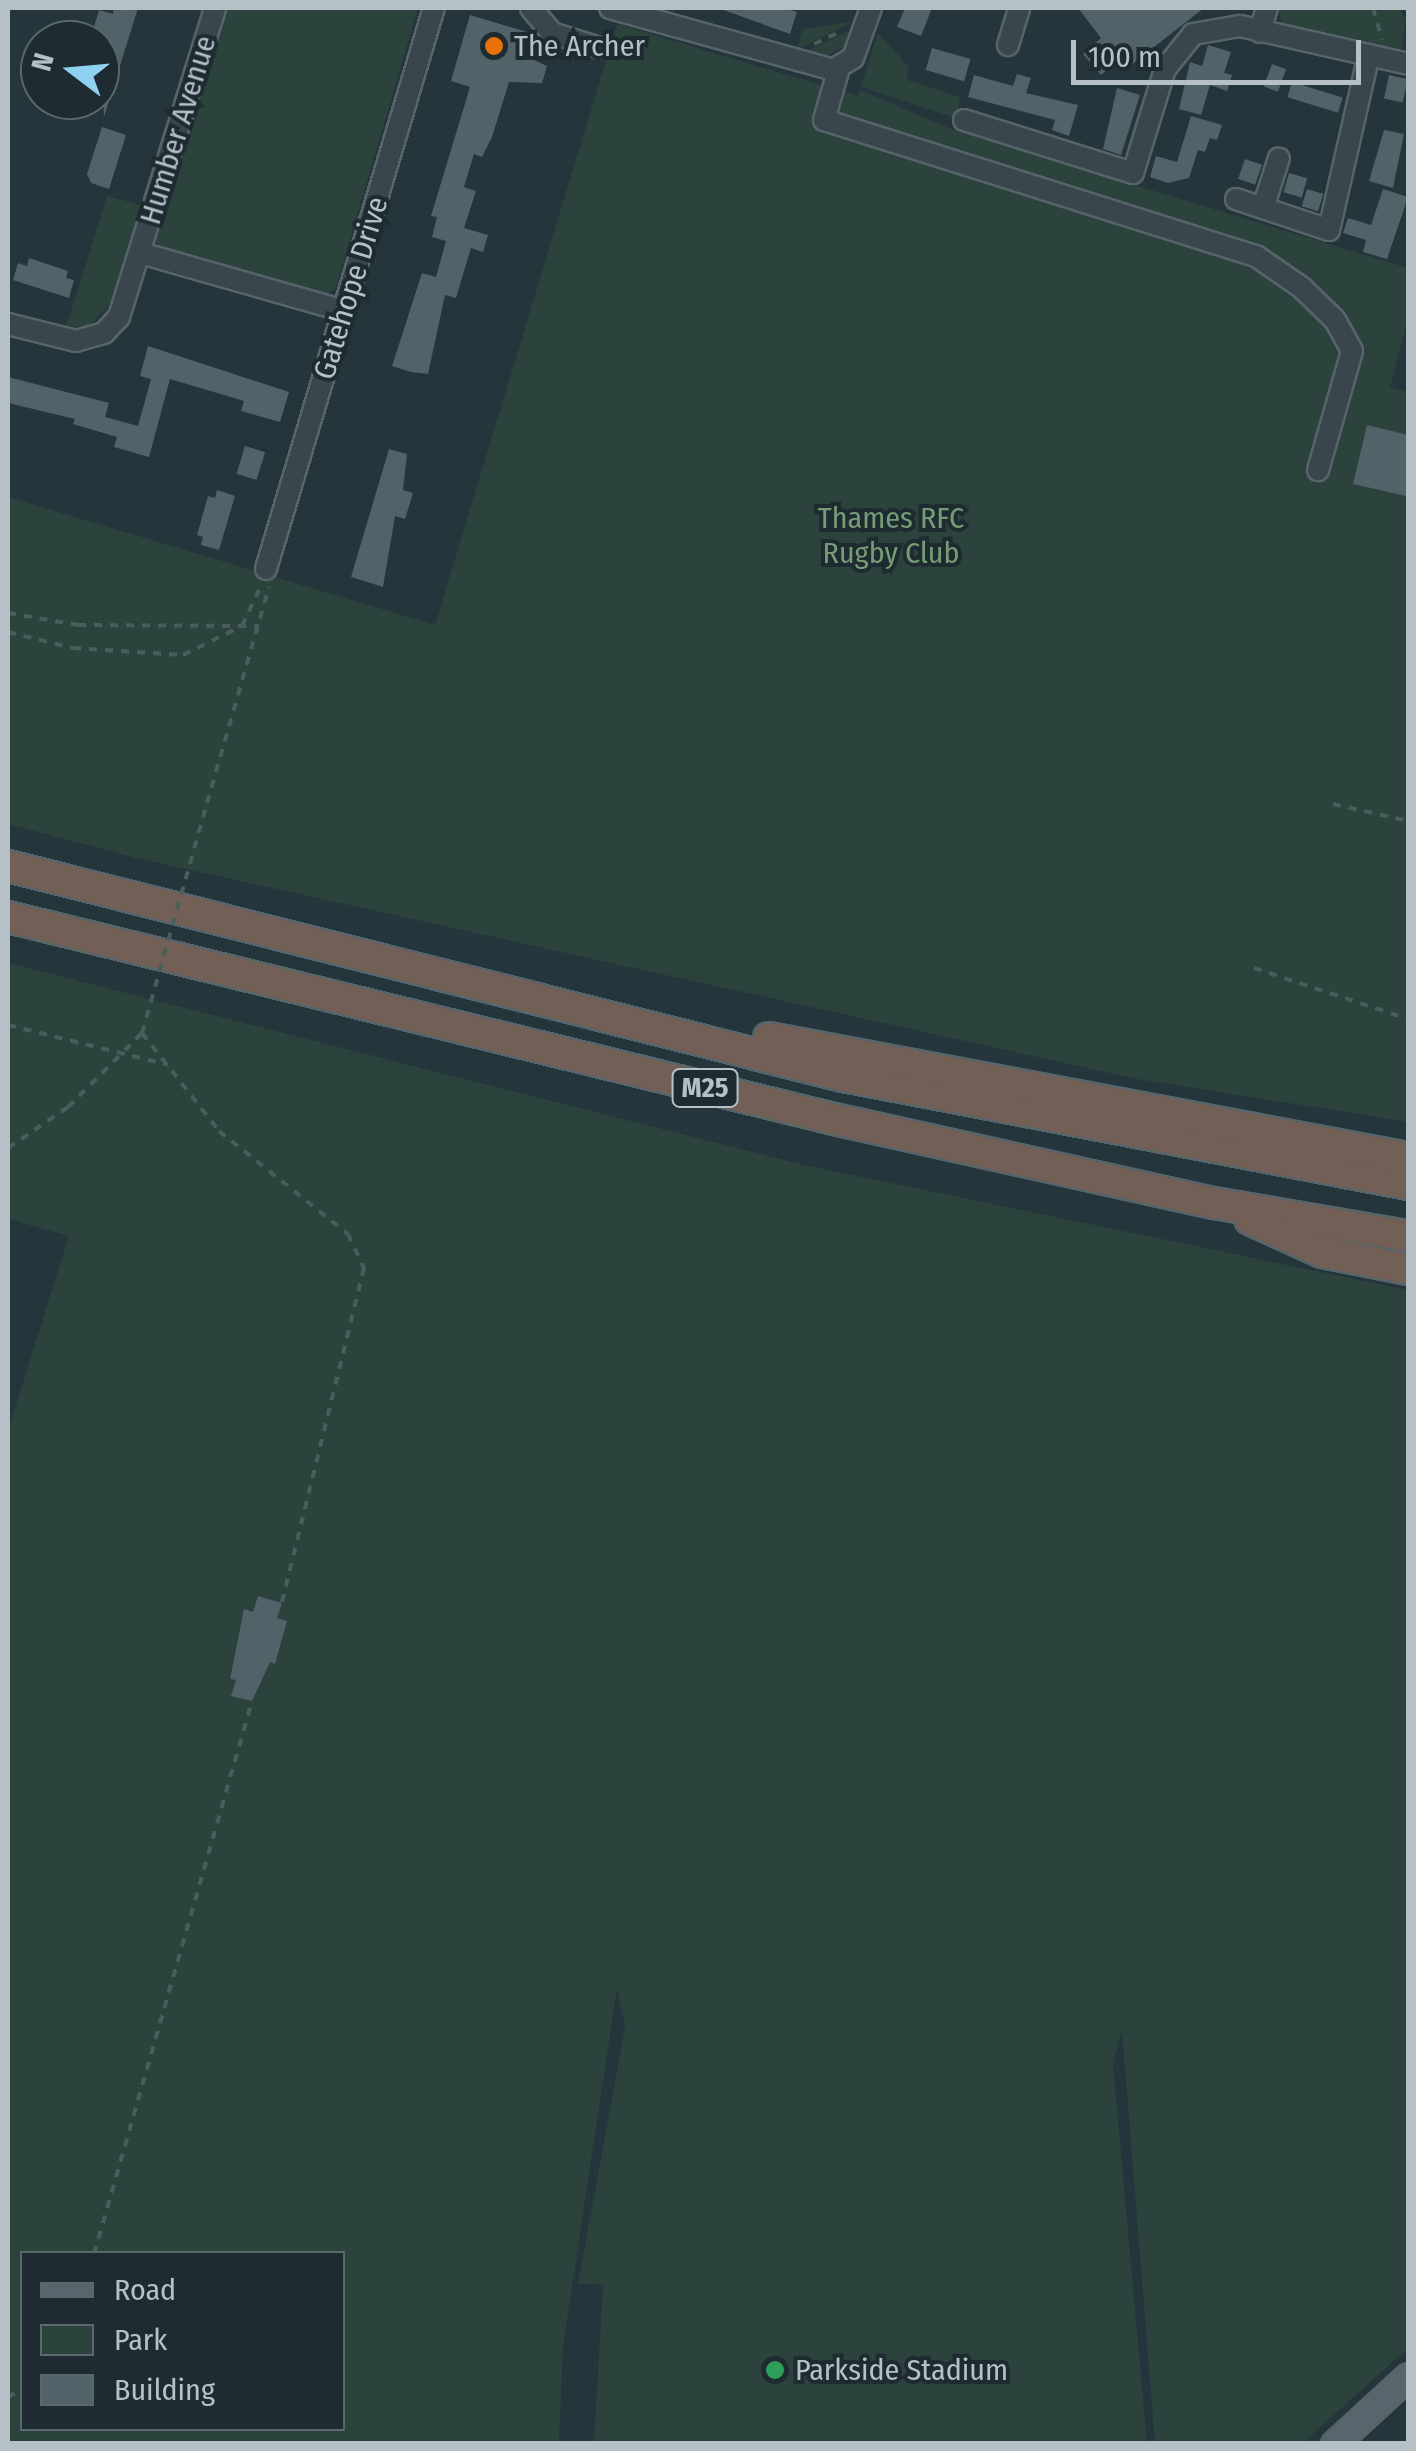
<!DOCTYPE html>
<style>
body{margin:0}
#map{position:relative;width:1416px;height:2451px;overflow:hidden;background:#25353c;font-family:"Fira Sans Condensed",sans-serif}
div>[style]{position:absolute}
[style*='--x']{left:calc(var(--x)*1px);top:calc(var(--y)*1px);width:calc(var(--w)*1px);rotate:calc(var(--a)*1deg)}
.green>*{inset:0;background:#2b423d}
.building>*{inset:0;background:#516269;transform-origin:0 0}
.path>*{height:4px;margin-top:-2px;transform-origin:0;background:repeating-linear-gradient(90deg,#495e5a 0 8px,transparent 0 16px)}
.roads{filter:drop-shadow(2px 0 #57646a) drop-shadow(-2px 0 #57646a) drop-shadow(0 2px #57646a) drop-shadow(0 -2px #57646a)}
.minor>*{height:20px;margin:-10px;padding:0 10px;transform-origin:10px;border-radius:10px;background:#39464c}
.major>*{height:25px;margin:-12.5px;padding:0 12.5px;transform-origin:12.5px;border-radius:12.5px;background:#57666c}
.highway>*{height:30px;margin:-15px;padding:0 15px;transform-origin:15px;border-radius:15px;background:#726057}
.path-bridge>*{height:4px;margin-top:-2px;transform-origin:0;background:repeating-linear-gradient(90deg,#495e5a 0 8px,transparent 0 16px)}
.dots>*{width:28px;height:28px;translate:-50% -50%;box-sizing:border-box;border:5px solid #1e2b31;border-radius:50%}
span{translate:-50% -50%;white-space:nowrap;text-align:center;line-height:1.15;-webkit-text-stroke:8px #1e2b31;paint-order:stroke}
.shield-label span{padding:2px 8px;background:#1e2b31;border:2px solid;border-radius:8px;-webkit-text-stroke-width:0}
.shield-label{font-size:28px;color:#b5c1c7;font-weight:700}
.poi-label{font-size:30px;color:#b5c1c7}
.left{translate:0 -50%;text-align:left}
.street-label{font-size:30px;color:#b5c1c7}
.park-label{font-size:30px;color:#769c75}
.frame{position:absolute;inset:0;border:10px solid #b5c1c7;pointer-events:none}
.legend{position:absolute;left:20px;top:2251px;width:325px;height:180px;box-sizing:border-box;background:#1e2b31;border:2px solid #5a676d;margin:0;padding:12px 18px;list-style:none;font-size:30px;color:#b5c1c7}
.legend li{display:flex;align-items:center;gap:20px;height:50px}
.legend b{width:50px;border:2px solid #5a676d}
.north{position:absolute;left:20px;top:20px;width:100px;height:100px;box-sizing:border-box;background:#1e2b31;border:2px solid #5a676d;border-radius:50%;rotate:286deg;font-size:28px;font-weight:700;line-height:40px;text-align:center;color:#b5c1c7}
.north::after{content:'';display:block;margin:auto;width:35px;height:45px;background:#90d0f1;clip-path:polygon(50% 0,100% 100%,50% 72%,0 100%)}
.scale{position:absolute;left:1071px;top:40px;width:290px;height:45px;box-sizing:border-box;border:5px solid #b5c1c7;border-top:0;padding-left:12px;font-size:30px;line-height:35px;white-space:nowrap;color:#b5c1c7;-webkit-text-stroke:8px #1e2b31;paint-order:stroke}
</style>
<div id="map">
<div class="green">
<i style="clip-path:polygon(221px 8px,418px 8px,336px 288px,321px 298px,163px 252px,154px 241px)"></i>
<i style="clip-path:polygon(1278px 8px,1399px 8px,1406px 20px,1401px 51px,1283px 30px)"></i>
<i style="clip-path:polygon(852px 22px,797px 50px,803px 29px)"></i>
<i style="clip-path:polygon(617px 24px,858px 96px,860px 90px,954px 130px,1408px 268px,1408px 318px,1390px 387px,1408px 392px,1408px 1122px,1137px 1079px,136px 858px,8px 824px,8px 497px,435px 625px)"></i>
<i style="clip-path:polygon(850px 31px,845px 46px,824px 58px,803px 52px)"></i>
<i style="clip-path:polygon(878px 33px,909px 67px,907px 80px,960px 97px,956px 118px,861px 87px)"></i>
<i style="clip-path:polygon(107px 196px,141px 205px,111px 304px,88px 326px,66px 327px)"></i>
<i style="clip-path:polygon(evenodd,8px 963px,804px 1165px,1408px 1290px,1408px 2348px,1303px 2443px,1155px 2443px,1122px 2031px,1113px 2064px,1147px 2443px,594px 2443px,603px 2285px,578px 2284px,625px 2027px,617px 1988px,563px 2347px,559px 2443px,8px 2443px,8px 1430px,69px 1236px,8px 1219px,8px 963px,22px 2254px,342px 2254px,342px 2428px,22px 2428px,22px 2254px)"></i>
</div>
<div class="building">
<i style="clip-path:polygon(114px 8px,138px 8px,104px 117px,100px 36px,92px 34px,99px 10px,113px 14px)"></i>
<i style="clip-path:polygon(718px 8px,783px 8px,797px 12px,790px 34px)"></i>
<i style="clip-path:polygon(905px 8px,932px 8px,921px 36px,897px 27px)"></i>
<i style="clip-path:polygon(1078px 8px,1204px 8px,1122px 72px,1128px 51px,1101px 75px,1083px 54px,1101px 38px)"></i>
<i style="clip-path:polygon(470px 15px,527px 32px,523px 55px,547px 66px,542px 83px,509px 82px,492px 137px,482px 157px,474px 154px,464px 187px,476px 191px,464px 228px,488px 235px,483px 252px,471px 248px,456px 298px,445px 295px,428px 374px,411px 372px,392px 366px,422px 273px,436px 277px,446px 241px,432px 237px,437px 217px,431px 216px,470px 87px,451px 81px)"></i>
<i style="clip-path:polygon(1208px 45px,1231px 52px,1224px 73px,1232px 75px,1227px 91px,1210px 85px,1201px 115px,1179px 109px,1190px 62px,1202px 66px)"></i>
<i style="left:932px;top:48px;width:40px;height:23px;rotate:16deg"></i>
<i style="left:1272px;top:64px;width:15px;height:24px;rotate:20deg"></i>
<i style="clip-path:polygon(1017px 74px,1031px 78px,1026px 93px,1078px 105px,1069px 136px,1052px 130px,1055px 120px,968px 97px,974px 75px,1013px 86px)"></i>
<i style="left:1389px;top:75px;width:19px;height:24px;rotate:12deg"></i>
<i style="left:1292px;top:82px;width:53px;height:16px;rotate:17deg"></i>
<i style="clip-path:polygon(1117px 88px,1140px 95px,1121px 155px,1103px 149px)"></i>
<i style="clip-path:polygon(1191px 116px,1222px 125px,1217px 140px,1210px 138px,1205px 152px,1198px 150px,1189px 178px,1168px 183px,1150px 177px,1156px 156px,1177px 162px)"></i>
<i style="clip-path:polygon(102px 127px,126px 135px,109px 189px,91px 183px,87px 174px)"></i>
<i style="clip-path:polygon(1384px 130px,1404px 134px,1393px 188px,1369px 181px)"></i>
<i style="left:1245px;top:159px;width:18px;height:21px;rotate:19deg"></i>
<i style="left:1289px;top:173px;width:19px;height:20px;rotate:16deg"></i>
<i style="left:1307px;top:189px;width:17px;height:18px;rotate:17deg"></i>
<i style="clip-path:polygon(1383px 189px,1408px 197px,1387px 259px,1363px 252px,1366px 240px,1343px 233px,1348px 218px,1371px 225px)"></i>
<i style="clip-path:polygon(29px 258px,68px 271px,66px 278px,74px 280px,69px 298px,13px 280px,18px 263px,27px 266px)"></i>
<i style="clip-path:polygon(148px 346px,289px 392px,280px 422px,241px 411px,244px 401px,170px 379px,149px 457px,114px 447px,117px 437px,73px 424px,75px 419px,8px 403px,8px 377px,109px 403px,105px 417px,138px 426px,151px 379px,140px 376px)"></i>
<i style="clip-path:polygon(1367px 425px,1408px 435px,1406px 496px,1353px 484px)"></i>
<i style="left:245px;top:446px;width:21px;height:29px;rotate:17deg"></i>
<i style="clip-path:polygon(389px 449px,407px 454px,403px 490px,413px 493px,405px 519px,395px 516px,383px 587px,351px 577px)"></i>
<i style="clip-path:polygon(217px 490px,235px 496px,219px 550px,201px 545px,203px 537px,197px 535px,208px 496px,215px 498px)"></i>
<i style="clip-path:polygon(258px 1596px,282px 1603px,277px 1618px,287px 1621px,275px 1664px,270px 1662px,252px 1701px,231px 1696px,236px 1680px,230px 1679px,244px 1609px,253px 1612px)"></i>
</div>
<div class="path">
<i style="--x:1373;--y:8;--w:33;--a:74"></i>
<i style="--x:814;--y:44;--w:31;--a:-25"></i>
<i style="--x:8;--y:613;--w:71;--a:9.7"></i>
<i style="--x:78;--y:625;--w:181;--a:0.3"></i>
<i style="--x:8;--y:632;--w:67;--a:13.8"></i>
<i style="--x:73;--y:648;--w:110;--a:3.6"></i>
<i style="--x:183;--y:655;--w:66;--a:-26.2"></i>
<i style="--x:242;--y:626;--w:42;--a:-64.7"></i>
<i style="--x:207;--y:803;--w:225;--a:-74"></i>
<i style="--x:1333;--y:804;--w:77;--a:12.8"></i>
<i style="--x:1254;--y:968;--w:162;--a:18.3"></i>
<i style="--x:8;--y:1025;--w:165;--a:14"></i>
<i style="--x:8;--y:1148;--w:73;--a:-34.3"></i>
<i style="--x:68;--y:1107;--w:105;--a:-45"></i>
<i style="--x:142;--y:1033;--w:125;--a:51.8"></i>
<i style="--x:219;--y:1131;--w:165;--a:38.6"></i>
<i style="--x:348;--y:1234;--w:38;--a:65"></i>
<i style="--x:364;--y:1268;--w:345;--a:103.8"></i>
<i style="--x:94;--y:2254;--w:575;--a:-74.05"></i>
<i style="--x:8;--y:2398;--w:18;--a:-38"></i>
</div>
<div class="roads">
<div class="minor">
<i style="--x:531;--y:8;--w:33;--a:50"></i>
<i style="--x:552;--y:33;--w:50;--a:17.4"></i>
<i style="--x:610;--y:8;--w:231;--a:15.5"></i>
<i style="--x:833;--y:70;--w:23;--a:-31"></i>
<i style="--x:853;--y:58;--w:53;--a:-70.2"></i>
<i style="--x:1260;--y:32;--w:25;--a:-74"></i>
<i style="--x:1008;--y:45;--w:39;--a:-73"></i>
<i style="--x:839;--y:68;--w:54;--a:106.1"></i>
<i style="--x:824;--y:120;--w:453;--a:17.5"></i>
<i style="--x:1256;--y:256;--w:55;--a:34.6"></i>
<i style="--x:1301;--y:287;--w:47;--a:44.1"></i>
<i style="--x:1335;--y:320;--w:35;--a:61"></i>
<i style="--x:1352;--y:351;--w:124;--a:105.9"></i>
<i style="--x:964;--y:120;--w:177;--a:17.4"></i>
<i style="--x:1133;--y:173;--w:109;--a:-72.9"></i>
<i style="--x:1165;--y:69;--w:45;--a:-51.3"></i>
<i style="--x:1193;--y:34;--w:48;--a:-9.7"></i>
<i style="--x:1240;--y:26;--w:172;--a:12.7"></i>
<i style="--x:1236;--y:199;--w:98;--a:18.4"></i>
<i style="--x:1329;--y:230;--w:176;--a:-77.2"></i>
<i style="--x:1263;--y:208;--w:52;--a:-72.3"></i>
<i style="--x:141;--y:253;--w:212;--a:15.9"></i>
<i style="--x:8;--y:324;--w:70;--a:14"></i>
<i style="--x:76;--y:341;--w:29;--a:-16"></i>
<i style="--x:104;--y:333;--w:22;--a:-47"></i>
<i style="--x:119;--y:317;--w:324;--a:-72.7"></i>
<i style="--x:266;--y:569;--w:586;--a:-73.33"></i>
</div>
<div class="major">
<i style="--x:1334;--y:2444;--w:100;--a:-42.6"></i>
</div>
<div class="highway">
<i style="--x:8;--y:866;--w:861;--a:14.12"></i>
<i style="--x:843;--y:1076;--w:575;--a:10.82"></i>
<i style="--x:8;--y:917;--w:850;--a:13.74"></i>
<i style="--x:834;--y:1119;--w:389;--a:12.5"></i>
<i style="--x:1214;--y:1203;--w:197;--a:9.7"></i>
<i style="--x:769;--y:1038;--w:650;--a:10.64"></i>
<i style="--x:1250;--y:1219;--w:79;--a:24.6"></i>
<i style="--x:1322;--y:1252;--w:88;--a:11.2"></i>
</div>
</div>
<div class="path-bridge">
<i style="--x:142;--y:1033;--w:239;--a:-74.2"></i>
</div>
<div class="dots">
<i style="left:494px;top:46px;background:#e8710a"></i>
<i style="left:775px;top:2370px;background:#2e9e5b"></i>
</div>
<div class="shield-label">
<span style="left:705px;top:1088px">M25</span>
</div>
<div class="poi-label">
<span class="left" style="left:514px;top:46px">The Archer</span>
<span class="left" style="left:795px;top:2370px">Parkside Stadium</span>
</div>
<div class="street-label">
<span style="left:178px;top:130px;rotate:-73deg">Humber Avenue</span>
<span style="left:351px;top:288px;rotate:-73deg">Gatehope Drive</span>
</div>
<div class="park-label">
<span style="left:891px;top:535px">Thames RFC<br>Rugby Club</span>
</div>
<div class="frame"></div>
<ul class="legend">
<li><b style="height:12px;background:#57666c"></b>Road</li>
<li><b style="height:28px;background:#2b423d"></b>Park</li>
<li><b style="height:28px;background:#516269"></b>Building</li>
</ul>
<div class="north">N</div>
<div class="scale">100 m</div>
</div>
